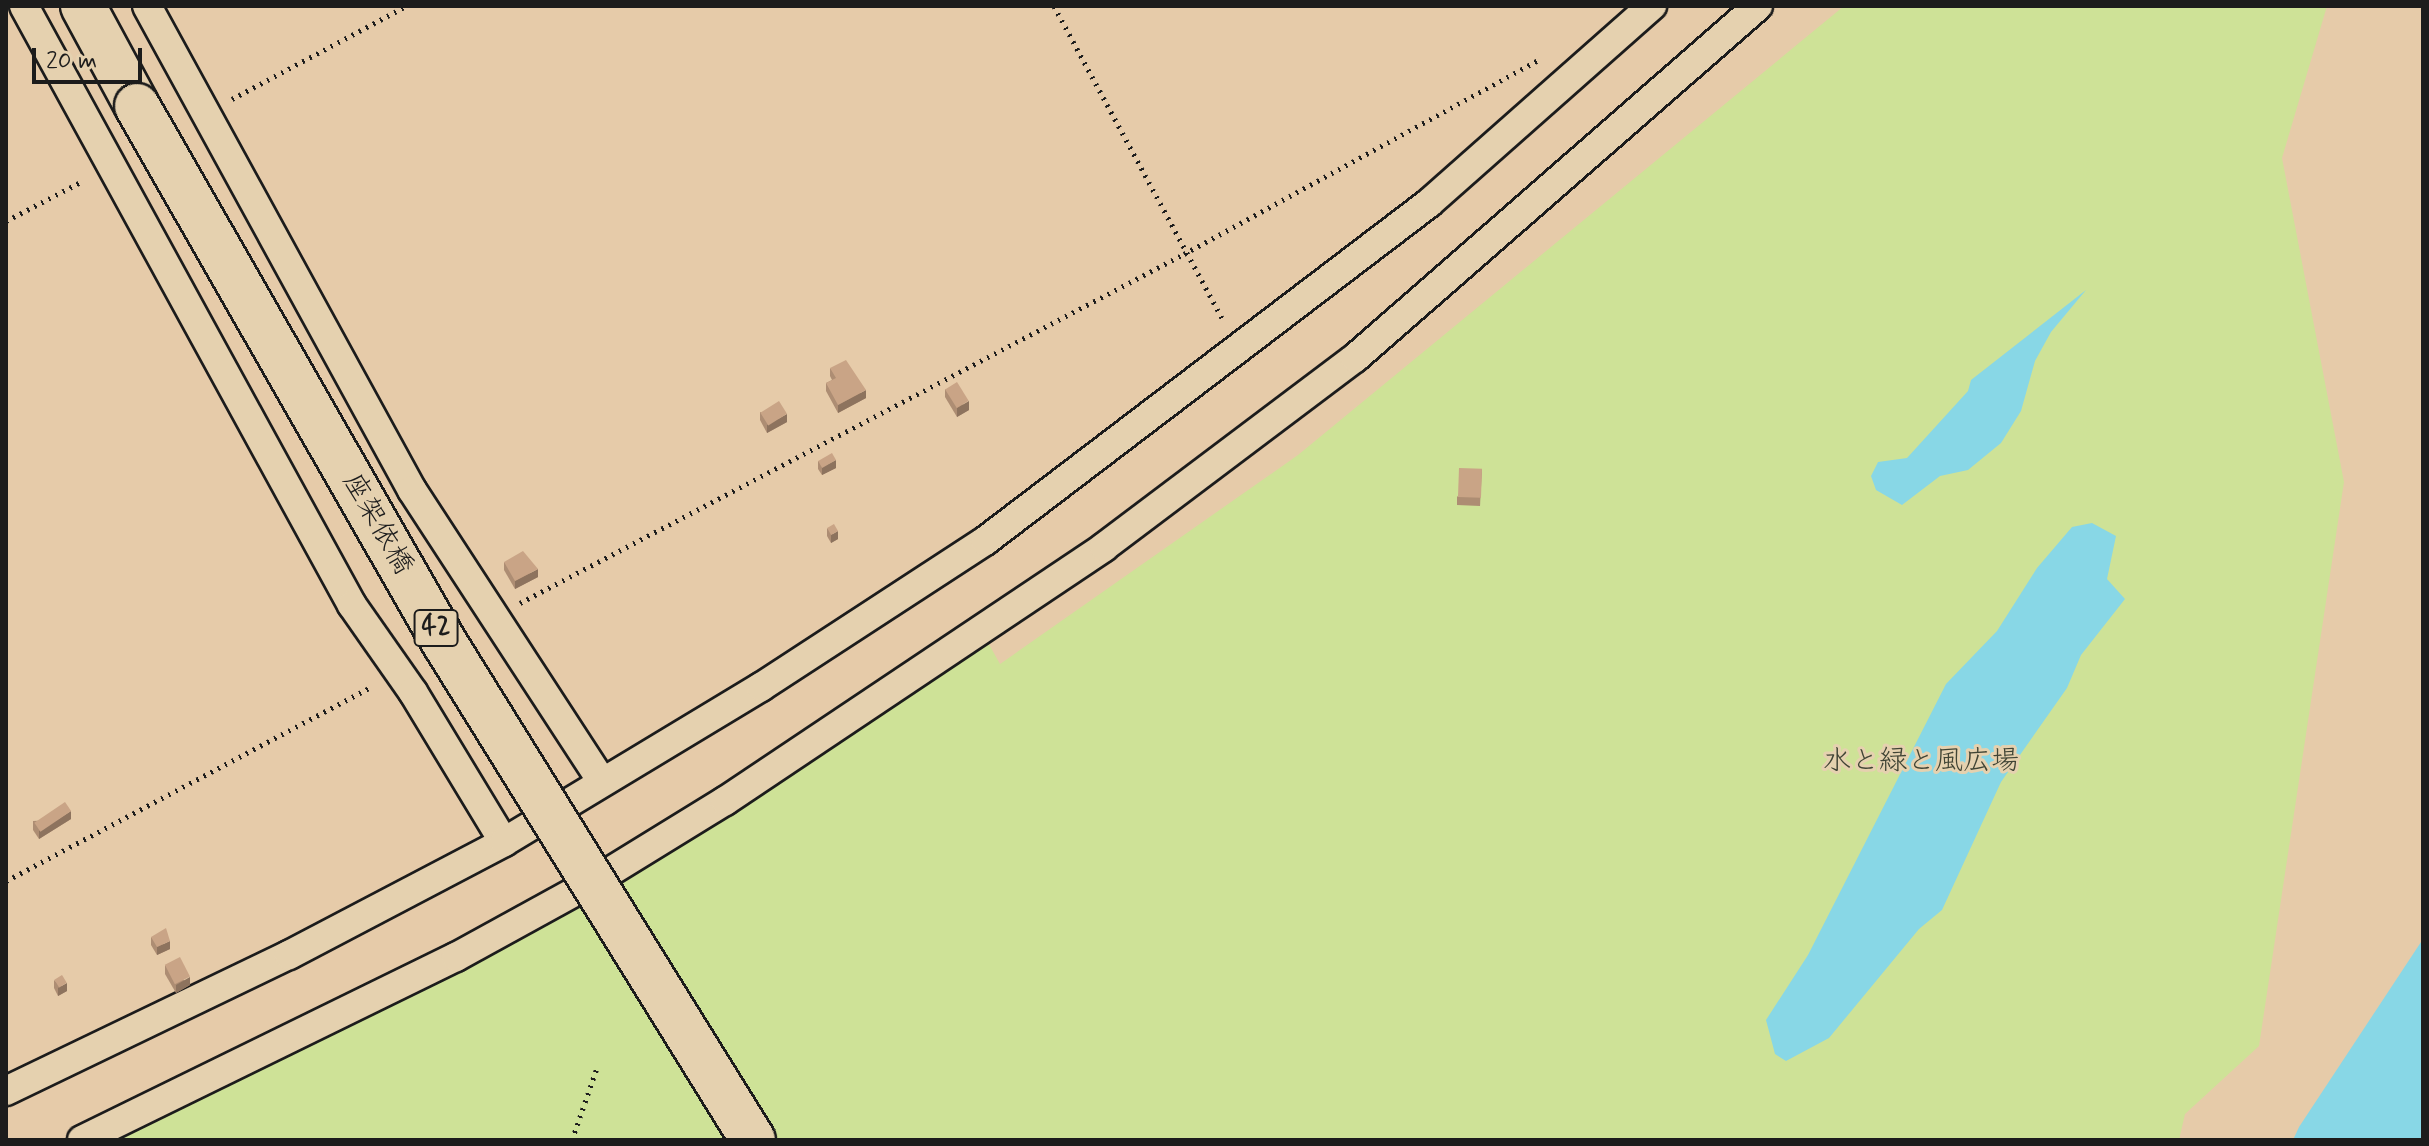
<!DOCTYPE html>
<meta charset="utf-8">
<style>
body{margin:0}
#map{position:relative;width:2429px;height:1146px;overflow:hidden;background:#e6cba9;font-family:Mynerve,"Klee One",sans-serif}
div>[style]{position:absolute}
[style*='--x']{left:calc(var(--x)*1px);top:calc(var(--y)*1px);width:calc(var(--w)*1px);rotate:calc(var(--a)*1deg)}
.green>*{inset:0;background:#cee297}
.water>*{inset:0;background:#88d7e6}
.path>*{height:5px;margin-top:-2.5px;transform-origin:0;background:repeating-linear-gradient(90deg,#1c1c1c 0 2px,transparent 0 8px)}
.roads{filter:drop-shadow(2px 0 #1c1c1c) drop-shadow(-2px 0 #1c1c1c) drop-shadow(0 2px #1c1c1c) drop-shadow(0 -2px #1c1c1c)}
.minor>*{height:28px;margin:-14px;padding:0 14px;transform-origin:14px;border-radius:14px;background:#e5d1af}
.primary>*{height:44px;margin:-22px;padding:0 22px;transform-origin:22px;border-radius:22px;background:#e5d1af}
.bridges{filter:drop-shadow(2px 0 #1c1c1c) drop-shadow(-2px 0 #1c1c1c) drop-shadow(0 2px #1c1c1c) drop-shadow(0 -2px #1c1c1c)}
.primary-bridge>*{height:44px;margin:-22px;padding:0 22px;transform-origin:22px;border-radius:22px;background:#e5d1af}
.wall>*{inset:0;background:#ad8d73}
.shaded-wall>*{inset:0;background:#8d735e}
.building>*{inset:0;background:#c9a486;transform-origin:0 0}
span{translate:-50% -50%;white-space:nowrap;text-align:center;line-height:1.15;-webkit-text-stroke:6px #e5d1af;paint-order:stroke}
.shield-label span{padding:2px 6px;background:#e5d1af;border:2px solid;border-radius:6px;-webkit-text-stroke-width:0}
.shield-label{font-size:26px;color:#1c1c1c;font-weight:700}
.street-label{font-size:28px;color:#1c1c1c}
.park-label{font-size:28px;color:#404435}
.frame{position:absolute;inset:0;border:8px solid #1c1c1c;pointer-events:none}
.scale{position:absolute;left:32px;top:48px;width:110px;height:36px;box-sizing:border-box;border:4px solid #1c1c1c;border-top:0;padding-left:10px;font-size:24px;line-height:28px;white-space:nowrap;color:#1c1c1c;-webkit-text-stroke:6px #e5d1af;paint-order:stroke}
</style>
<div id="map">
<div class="green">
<i style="clip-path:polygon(1844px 6px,2327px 6px,2282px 158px,2344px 482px,2259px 1046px,2185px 1114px,2179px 1140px,81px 1140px,456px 957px,981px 630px,1000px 664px,1298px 455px)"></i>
</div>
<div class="water">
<i style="clip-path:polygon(2086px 290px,2051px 332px,2035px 361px,2021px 411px,2001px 443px,1968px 470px,1940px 476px,1902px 505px,1876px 490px,1871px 476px,1878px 462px,1907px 458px,1968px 391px,1971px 380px)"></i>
<i style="clip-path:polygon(2092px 523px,2116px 536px,2107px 579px,2125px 599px,2081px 655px,2067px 688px,2001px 782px,1942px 910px,1919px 929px,1829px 1038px,1786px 1061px,1775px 1054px,1766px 1020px,1808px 955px,1946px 684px,1997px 631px,2037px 568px,2072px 527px)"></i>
<i style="clip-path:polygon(2423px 939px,2423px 1140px,2293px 1140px,2299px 1127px)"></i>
</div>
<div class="path">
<i style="--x:1054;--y:6;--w:359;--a:61.7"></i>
<i style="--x:232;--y:99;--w:197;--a:-28.1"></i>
<i style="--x:6;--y:221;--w:87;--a:-27.5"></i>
<i style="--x:520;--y:603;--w:750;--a:-27.73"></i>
<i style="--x:1184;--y:254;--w:405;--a:-28.7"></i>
<i style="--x:6;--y:881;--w:415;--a:-28"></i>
<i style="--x:572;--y:1140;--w:76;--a:-70.9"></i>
</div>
<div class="roads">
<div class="minor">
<i style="--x:24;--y:6;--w:683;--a:61.3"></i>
<i style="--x:352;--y:605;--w:106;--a:55"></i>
<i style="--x:413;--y:692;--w:175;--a:58.8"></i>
<i style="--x:147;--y:6;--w:552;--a:61.3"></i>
<i style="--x:412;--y:490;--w:348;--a:56.9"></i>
<i style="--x:6;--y:1091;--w:314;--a:-25.7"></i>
<i style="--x:289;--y:955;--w:243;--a:-27.7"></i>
<i style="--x:504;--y:842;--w:300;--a:-31.1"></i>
<i style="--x:761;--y:687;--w:267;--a:-33.1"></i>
<i style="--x:985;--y:541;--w:558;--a:-37.28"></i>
<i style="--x:1429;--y:203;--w:298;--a:-41.5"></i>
<i style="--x:82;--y:1140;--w:416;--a:-26.1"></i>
<i style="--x:456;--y:957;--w:162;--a:-28.8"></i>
<i style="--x:598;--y:879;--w:149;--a:-31.6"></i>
<i style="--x:725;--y:801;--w:456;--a:-33.8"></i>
<i style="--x:1104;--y:547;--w:314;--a:-37"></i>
<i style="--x:1355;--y:358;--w:535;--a:-41.14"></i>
</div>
<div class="primary">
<i style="--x:83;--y:6;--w:114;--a:61.6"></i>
</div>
</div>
<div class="bridges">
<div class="primary-bridge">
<i style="--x:137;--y:106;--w:618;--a:60.2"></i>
<i style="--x:444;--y:642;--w:586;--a:58.18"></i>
</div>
</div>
<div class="wall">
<i style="clip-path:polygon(830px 368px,866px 398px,838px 413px,826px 391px,826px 383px,832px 380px,830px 376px)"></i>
<i style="clip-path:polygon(945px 389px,969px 410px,957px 417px,945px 397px)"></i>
<i style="clip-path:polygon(760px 412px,787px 422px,767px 433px,760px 420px)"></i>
<i style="clip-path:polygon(818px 461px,836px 468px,822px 475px,818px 469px)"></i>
<i style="clip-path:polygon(1482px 469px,1480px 506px,1457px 505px,1457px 497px)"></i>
<i style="clip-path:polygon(827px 528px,838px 539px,831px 543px,827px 536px)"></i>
<i style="clip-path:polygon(504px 562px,538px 577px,515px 589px,504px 570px)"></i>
<i style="clip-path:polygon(71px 819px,39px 839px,33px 830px,33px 821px)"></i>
<i style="clip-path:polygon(151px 937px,170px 949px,157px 955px,151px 945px)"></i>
<i style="clip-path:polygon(165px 965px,190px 985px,176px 993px,165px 974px)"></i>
<i style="clip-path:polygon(54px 980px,67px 991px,58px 996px,54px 988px)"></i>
</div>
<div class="shaded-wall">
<i style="clip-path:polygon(866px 390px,866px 398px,838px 413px,838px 405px)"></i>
<i style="clip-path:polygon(969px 401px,969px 410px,957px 417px,957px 408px)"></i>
<i style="clip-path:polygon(787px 414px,787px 422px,767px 433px,767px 425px)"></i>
<i style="clip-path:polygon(836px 460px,836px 468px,822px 475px,822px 467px)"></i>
<i style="clip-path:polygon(838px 531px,838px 539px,831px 543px,831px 535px)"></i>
<i style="clip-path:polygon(538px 569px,538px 577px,515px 589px,515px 581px)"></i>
<i style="clip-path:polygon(71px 811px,71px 819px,39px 839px,39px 831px)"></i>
<i style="clip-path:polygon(170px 941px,170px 949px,157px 955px,157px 947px)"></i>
<i style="clip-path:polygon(190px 977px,190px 985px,176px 993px,176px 985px)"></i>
<i style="clip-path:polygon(67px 983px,67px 991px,58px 996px,58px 988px)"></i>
</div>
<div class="building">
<i style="clip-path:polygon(846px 360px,866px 390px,838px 405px,826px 383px,836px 378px,830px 368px)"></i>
<i style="left:957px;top:382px;width:22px;height:14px;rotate:58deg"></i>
<i style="left:779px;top:401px;width:15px;height:22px;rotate:58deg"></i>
<i style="left:832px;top:453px;width:8px;height:16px;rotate:60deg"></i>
<i style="left:1459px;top:468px;width:23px;height:29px;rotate:2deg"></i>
<i style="left:834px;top:524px;width:8px;height:8px;rotate:60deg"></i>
<i style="clip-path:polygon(523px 551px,538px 569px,515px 581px,504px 562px)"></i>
<i style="left:65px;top:802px;width:11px;height:37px;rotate:56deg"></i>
<i style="clip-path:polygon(166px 928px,170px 941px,157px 947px,151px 937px)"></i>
<i style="left:180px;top:957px;width:22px;height:17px;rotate:63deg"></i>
<i style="left:62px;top:975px;width:9px;height:9px;rotate:58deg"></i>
</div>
<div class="shield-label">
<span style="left:436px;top:628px">42</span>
</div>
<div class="street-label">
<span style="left:377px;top:524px;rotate:60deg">座架依橋</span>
</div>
<div class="park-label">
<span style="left:1921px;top:762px">水と緑と風広場</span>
</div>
<div class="frame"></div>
<div class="scale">20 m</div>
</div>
